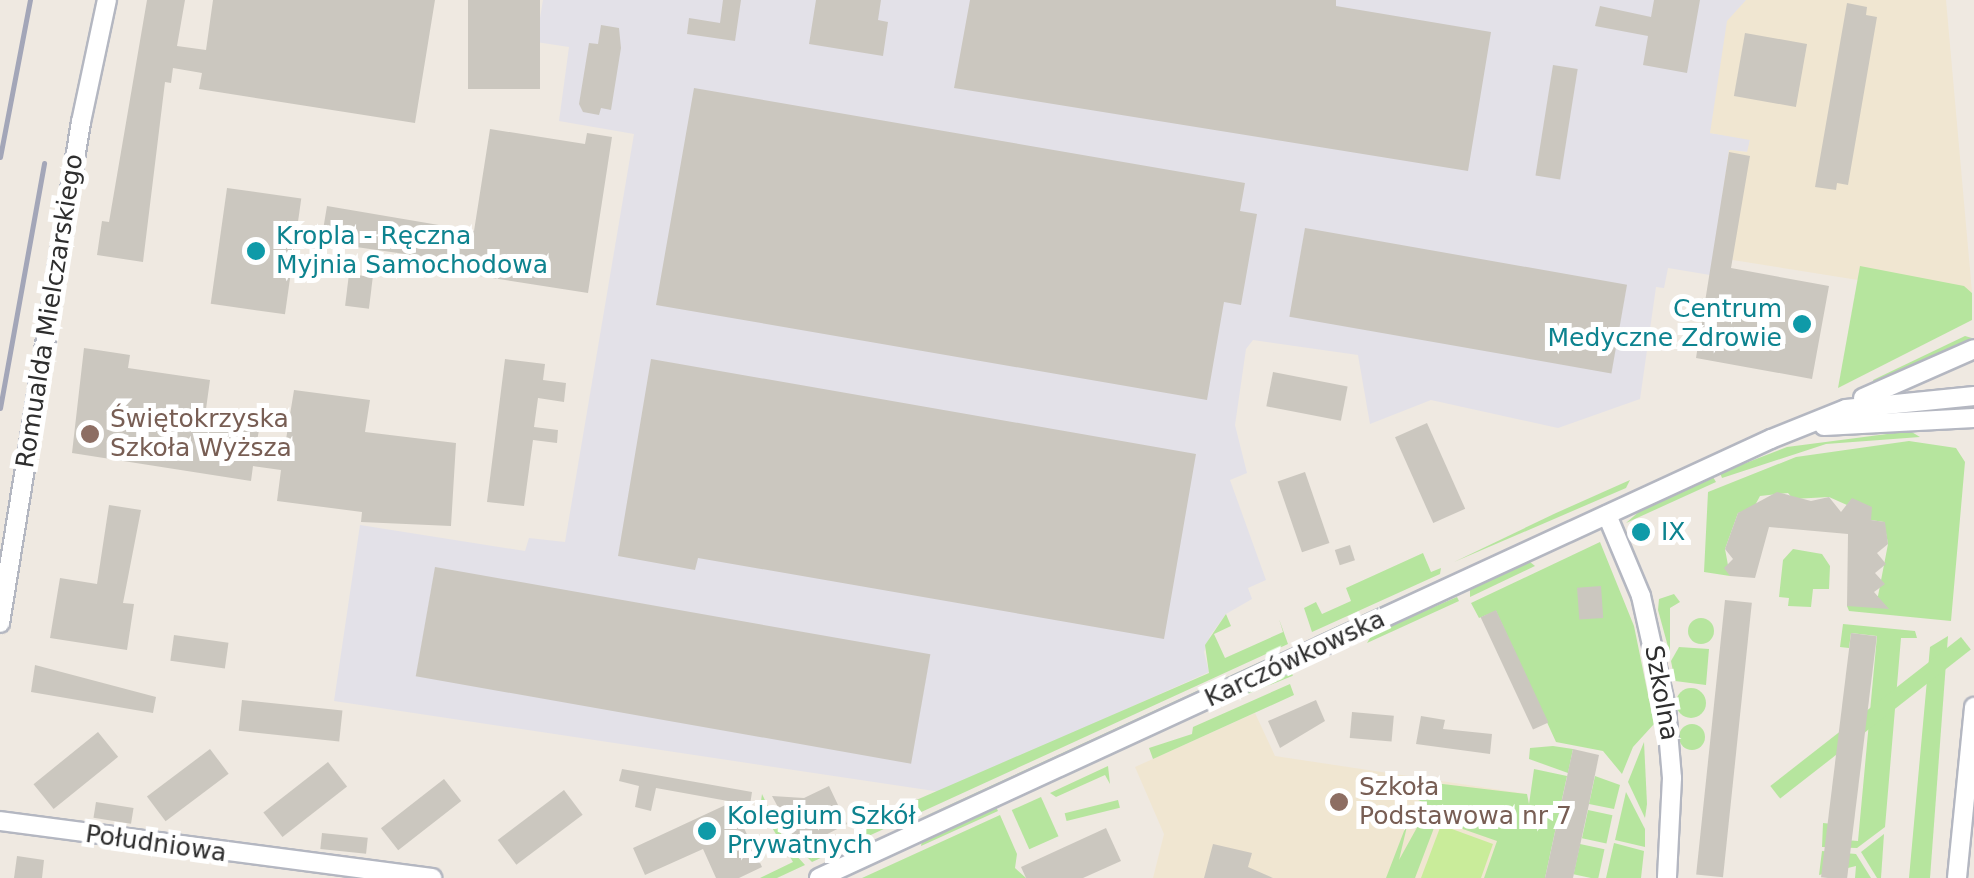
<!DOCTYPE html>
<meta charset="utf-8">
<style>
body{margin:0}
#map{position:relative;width:1974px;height:878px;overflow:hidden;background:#efe9e1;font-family:"DejaVu Sans",sans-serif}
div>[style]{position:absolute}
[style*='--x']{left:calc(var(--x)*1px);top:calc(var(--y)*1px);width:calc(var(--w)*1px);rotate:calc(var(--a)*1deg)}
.industrial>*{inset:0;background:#e3e1e8}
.education>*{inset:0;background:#f0e6d1}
.green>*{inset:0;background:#b6e59e;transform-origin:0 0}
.round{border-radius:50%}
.pitch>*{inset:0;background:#c9ec9a}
.building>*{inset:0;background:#cbc7bf;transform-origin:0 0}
.roads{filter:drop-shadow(2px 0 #b4b7c1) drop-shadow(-2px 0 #b4b7c1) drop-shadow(0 2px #b4b7c1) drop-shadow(0 -2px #b4b7c1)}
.minor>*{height:18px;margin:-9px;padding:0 9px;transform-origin:9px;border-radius:9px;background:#fff}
.rail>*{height:5px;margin:-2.5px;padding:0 2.5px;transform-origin:2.5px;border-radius:2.5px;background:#a3a6b8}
.dots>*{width:28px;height:28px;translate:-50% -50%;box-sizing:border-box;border:5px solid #fff;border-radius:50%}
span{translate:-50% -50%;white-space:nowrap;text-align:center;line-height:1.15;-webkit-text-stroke:10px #fff;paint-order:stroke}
.culture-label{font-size:25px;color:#0d838f}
.left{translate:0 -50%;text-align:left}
.right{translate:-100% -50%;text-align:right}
.street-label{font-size:25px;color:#2e2e2e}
.education-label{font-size:25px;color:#785e54}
</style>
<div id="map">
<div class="industrial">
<i style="clip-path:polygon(543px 0,1746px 0,1710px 133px,1750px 139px,1748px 152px,1730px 150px,1710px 275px,1668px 268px,1664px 288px,1656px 287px,1640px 399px,1558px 428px,1431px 400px,1370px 424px,1358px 355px,1253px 340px,1246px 349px,1235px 425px,1247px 473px,1230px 480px,1266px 580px,1248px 588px,1252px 599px,1226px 614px,1210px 636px,1204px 652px,1209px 672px,941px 792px,334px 701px,360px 525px,525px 551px,529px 538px,565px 542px,634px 134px,559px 121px,569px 47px,536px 42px)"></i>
</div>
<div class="education">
<i style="clip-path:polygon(1746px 0,1946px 0,1972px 292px,1860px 267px,1858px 280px,1714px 257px,1729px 150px,1747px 152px,1750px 140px,1710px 133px,1727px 21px)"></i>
<i style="clip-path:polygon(1255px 713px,1275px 756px,1527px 794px,1504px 878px,1153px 878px,1164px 834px,1135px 767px)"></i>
</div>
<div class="green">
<i style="clip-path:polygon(1860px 266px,1964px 286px,1972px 293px,1972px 320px,1838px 388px)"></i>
<i style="clip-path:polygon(1965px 336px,1972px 338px,1874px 383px,1873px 380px)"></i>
<i style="clip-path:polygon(1910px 431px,1920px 437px,1826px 444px,1722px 478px,1720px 473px,1787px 447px)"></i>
<i style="clip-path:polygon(1909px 441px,1956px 448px,1965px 462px,1951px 621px,1849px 611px,1847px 606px,1878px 596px,1888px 544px,1884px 522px,1871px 520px,1852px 499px,1847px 505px,1829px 497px,1793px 499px,1788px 493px,1760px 496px,1753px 509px,1738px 513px,1725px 549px,1730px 576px,1704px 572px,1708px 492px,1796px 457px)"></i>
<i style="clip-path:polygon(1713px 477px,1716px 482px,1626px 523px,1641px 510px)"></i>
<i style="clip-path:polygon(1630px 480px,1626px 488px,1454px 562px,1556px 513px)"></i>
<i style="clip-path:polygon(1600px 542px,1634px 626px,1654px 724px,1633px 747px,1622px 774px,1603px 751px,1556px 742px,1496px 611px,1479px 618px,1471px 603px)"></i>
<i style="clip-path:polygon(1793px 549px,1822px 554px,1830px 566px,1829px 589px,1813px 589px,1811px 607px,1788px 606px,1789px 598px,1779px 597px,1783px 560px)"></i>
<i style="clip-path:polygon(1423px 553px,1431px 572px,1441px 568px,1440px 574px,1312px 632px,1304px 608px,1316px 602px,1322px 614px,1351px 601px,1346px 588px)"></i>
<i style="clip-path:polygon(1530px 562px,1535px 566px,1470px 597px,1470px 589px)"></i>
<i style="clip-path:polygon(1441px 579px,1438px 584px,1314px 637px)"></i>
<i style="clip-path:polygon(1674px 594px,1680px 602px,1670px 608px,1670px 654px,1658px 610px,1659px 599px)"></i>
<i style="clip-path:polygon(1457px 597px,1459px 601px,1367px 643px,1373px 633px)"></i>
<i style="clip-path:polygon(1226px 614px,1231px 626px,1214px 634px,1225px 658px,1283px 632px,1279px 619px,1288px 644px,906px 819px,907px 804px,1209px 673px,1205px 645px)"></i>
<i class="round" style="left:1688px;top:618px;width:26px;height:26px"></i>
<i style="clip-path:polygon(1843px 624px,1915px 631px,1917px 638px,1901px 638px,1885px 827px,1857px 848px,1822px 847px,1823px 823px,1833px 824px,1832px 839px,1858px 841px,1877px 636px,1851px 633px,1849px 648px,1840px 647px)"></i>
<i style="clip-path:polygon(1948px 636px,1930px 878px,1909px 878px,1930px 647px)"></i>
<i style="left:1961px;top:637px;width:16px;height:242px;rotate:52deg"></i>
<i style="clip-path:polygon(1679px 647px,1709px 649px,1706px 685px,1675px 681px,1671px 661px)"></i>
<i style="clip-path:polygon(1282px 652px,1284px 655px,908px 824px)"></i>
<i style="left:1291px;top:671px;width:5px;height:102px;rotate:68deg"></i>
<i style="clip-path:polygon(1290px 684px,1294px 695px,1153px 759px,1149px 748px,1192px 734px,1193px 727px)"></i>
<i class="round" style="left:1676px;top:688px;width:30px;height:30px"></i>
<i class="round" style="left:1679px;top:724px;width:26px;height:26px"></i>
<i style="clip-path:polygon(1644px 742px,1647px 804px,1645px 818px,1628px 782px)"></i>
<i style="clip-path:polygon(1553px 746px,1573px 749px,1568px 773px,1529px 759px,1530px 748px)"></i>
<i style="clip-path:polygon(1108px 766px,1110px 784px,1105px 775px,1056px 797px,1050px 793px)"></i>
<i style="clip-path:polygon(1534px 769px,1567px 776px,1545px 878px,1484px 878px,1497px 841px,1437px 820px,1415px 878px,1386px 878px,1409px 818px,1399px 860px,1420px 822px,1427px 804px,1416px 799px,1426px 782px,1527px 794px,1529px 804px)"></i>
<i style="clip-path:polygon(1595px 776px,1620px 785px,1614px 809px,1589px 804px)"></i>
<i style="clip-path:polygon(1626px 792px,1645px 829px,1645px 847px,1615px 840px)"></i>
<i style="clip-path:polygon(762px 794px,786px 844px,805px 865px,777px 878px,760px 878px,793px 862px,760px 808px)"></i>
<i style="left:1041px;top:797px;width:43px;height:32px;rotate:66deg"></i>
<i style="left:1118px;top:800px;width:8px;height:55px;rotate:76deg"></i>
<i style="clip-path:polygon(996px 807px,998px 811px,921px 846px,922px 840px)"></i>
<i style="left:1588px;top:810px;width:25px;height:29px;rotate:12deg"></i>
<i style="clip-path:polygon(1000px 815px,1017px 854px,1015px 868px,1026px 878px,862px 878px)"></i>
<i style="clip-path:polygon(896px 816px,899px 822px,812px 862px,806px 856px)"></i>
<i style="clip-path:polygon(1884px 834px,1881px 878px,1877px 878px,1861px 852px)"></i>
<i style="clip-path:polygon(1614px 843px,1644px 851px,1641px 878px,1606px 878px)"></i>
<i style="left:1580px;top:844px;width:25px;height:31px;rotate:12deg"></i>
<i style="clip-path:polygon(1822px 851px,1856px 854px,1871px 878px,1855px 878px,1856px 866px,1819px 875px)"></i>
</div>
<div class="pitch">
<i style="clip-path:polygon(1441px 825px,1493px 844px,1481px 878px,1421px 878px)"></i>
</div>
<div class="building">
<i style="clip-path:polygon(147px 0,185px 0,177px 46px,206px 50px,213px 0,435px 0,415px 123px,199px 89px,202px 73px,173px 68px,171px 83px,165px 82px,143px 262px,97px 255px,102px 221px,109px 222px)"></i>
<i style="left:468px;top:0;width:72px;height:89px"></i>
<i style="clip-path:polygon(723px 0,741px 0,735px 41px,687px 34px,689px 18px,720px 23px)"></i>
<i style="clip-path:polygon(816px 0,881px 0,878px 20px,888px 22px,883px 56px,809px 44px)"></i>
<i style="clip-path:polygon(970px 0,1336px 0,1336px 6px,1491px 32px,1468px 171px,954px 88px)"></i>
<i style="clip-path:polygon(1654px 0,1700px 0,1687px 73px,1643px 65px,1648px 36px,1595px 26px,1600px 6px,1651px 17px)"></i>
<i style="clip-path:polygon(1847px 3px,1867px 7px,1866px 15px,1877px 17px,1848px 185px,1837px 183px,1836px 190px,1815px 187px)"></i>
<i style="clip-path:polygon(601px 25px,619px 28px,621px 48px,611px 110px,601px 108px,599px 115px,583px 112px,579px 104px,589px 43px,598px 44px)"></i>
<i style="left:1745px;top:33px;width:63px;height:64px;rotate:10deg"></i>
<i style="left:1553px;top:65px;width:25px;height:112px;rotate:9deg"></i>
<i style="clip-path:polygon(694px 88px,1245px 183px,1240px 211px,1257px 214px,1241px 305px,1224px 302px,1207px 400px,656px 305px)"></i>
<i style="clip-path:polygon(490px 129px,585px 144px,587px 133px,612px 137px,588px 293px,467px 274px,468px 263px,321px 242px,327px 206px,474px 231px)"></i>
<i style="clip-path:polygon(1729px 152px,1750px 156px,1731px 268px,1829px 286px,1812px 379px,1696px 358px)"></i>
<i style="left:227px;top:188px;width:75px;height:117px;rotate:8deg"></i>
<i style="left:1305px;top:228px;width:327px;height:90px;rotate:10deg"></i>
<i style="left:349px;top:274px;width:24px;height:32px;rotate:7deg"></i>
<i style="clip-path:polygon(84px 348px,130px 355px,128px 368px,210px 380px,206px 409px,261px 418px,255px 453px,283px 458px,294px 390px,370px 400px,365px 432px,456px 443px,451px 526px,361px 522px,362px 512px,277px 501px,281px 470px,253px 466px,251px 481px,72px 453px)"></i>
<i style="clip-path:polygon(505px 359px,545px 364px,543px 380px,566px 383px,564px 402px,538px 398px,534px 427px,558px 430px,557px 443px,533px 440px,524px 506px,487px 502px)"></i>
<i style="clip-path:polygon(651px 359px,1196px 454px,1164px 639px,698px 558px,695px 570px,618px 556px)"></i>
<i style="left:1273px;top:372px;width:76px;height:35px;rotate:11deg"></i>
<i style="left:1427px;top:423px;width:94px;height:35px;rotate:66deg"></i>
<i style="left:1305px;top:472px;width:75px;height:29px;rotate:71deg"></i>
<i style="clip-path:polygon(1777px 492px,1811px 501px,1829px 497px,1841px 512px,1852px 498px,1872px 507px,1871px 520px,1885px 522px,1888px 544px,1877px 553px,1886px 564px,1875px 573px,1885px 584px,1874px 592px,1889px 609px,1847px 606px,1848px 534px,1769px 527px,1755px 578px,1730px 576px,1724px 568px,1733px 559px,1725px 549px,1738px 513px)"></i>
<i style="clip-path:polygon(109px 505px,141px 510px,123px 603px,134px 604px,127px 650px,50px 638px,60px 578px,97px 584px)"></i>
<i style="left:1350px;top:545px;width:16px;height:16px;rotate:72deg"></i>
<i style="left:435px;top:567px;width:503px;height:111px;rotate:10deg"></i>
<i style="left:1601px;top:586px;width:32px;height:24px;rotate:86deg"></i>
<i style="left:1725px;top:600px;width:27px;height:276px;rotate:6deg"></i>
<i style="left:1496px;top:610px;width:124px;height:17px;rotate:65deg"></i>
<i style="left:1851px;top:633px;width:26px;height:246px;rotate:7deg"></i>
<i style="left:174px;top:635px;width:55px;height:26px;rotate:8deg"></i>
<i style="clip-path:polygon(35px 665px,156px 697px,153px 713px,31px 692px)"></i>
<i style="left:242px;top:700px;width:101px;height:31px;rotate:6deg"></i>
<i style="clip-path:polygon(1316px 700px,1325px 721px,1280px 748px,1268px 721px)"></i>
<i style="left:1352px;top:712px;width:42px;height:26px;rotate:5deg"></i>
<i style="clip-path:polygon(1421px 716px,1445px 720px,1443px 729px,1492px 734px,1490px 754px,1416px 744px)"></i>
<i style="left:98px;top:732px;width:32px;height:83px;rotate:51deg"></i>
<i style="left:210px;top:749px;width:31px;height:79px;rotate:53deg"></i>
<i style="clip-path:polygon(1573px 749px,1599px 755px,1589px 804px,1573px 878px,1545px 878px)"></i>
<i style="left:328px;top:762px;width:31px;height:82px;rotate:52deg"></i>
<i style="clip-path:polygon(622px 769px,752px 792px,750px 805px,656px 788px,651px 811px,635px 807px,639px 786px,619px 781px)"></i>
<i style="left:444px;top:779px;width:28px;height:80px;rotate:52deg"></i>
<i style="clip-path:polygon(829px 786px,847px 824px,800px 848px,772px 796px,804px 798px)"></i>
<i style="left:564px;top:790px;width:31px;height:83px;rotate:53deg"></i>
<i style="left:96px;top:802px;width:38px;height:16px;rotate:9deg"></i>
<i style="clip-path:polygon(732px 802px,762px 867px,739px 878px,716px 878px,703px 849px,645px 875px,633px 848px)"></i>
<i style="clip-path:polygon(1106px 828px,1121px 861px,1083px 878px,1026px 878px,1021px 867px)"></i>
<i style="left:322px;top:833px;width:46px;height:16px;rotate:6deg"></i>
<i style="clip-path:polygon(1213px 844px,1252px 853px,1248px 867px,1273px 878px,1204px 878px)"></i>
<i style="clip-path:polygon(17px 856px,44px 860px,42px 878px,14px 878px)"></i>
</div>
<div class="roads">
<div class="minor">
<i style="--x:1863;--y:398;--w:121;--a:-23.8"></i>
<i style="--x:1824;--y:426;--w:150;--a:-3.1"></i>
<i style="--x:1607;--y:515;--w:88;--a:67.2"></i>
<i style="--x:1641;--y:596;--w:115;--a:77.4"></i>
<i style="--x:1666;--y:708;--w:70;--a:85.1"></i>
<i style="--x:1672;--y:778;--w:100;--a:92.9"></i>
<i style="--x:0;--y:623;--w:508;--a:-80.82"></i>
<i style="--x:81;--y:122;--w:125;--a:-78"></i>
<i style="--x:0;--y:821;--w:436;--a:7.5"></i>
<i style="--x:819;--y:878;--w:1048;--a:-24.76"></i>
<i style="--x:1771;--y:439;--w:81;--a:-21.8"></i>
<i style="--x:1846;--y:409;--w:129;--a:-5.8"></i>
<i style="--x:1957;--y:878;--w:172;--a:-84.3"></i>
</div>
</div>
<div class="rail">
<i style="--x:0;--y:157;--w:160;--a:-79.2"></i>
<i style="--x:0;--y:408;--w:249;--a:-79.8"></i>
</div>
<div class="dots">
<i style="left:256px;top:251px;background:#0f9aa8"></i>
<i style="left:1802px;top:324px;background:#0f9aa8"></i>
<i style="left:90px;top:434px;background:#8d6e63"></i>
<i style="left:1641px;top:532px;background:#0f9aa8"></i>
<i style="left:1339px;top:802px;background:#8d6e63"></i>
<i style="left:707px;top:831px;background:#0f9aa8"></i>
</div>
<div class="culture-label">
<span class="left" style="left:276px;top:251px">Kropla - Ręczna<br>Myjnia Samochodowa</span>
<span class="right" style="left:1782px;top:324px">Centrum<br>Medyczne Zdrowie</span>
<span class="left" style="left:1661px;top:532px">IX</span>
<span class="left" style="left:727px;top:831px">Kolegium Szkół<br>Prywatnych</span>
</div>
<div class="street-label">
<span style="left:50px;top:311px;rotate:-81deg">Romualda Mielczarskiego</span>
<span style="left:1295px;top:659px;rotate:-25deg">Karczówkowska</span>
<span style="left:1661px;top:693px;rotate:80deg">Szkolna</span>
<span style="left:156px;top:844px;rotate:8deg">Południowa</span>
</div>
<div class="education-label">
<span class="left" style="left:110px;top:434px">Świętokrzyska<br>Szkoła Wyższa</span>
<span class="left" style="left:1359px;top:802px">Szkoła<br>Podstawowa nr 7</span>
</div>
</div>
